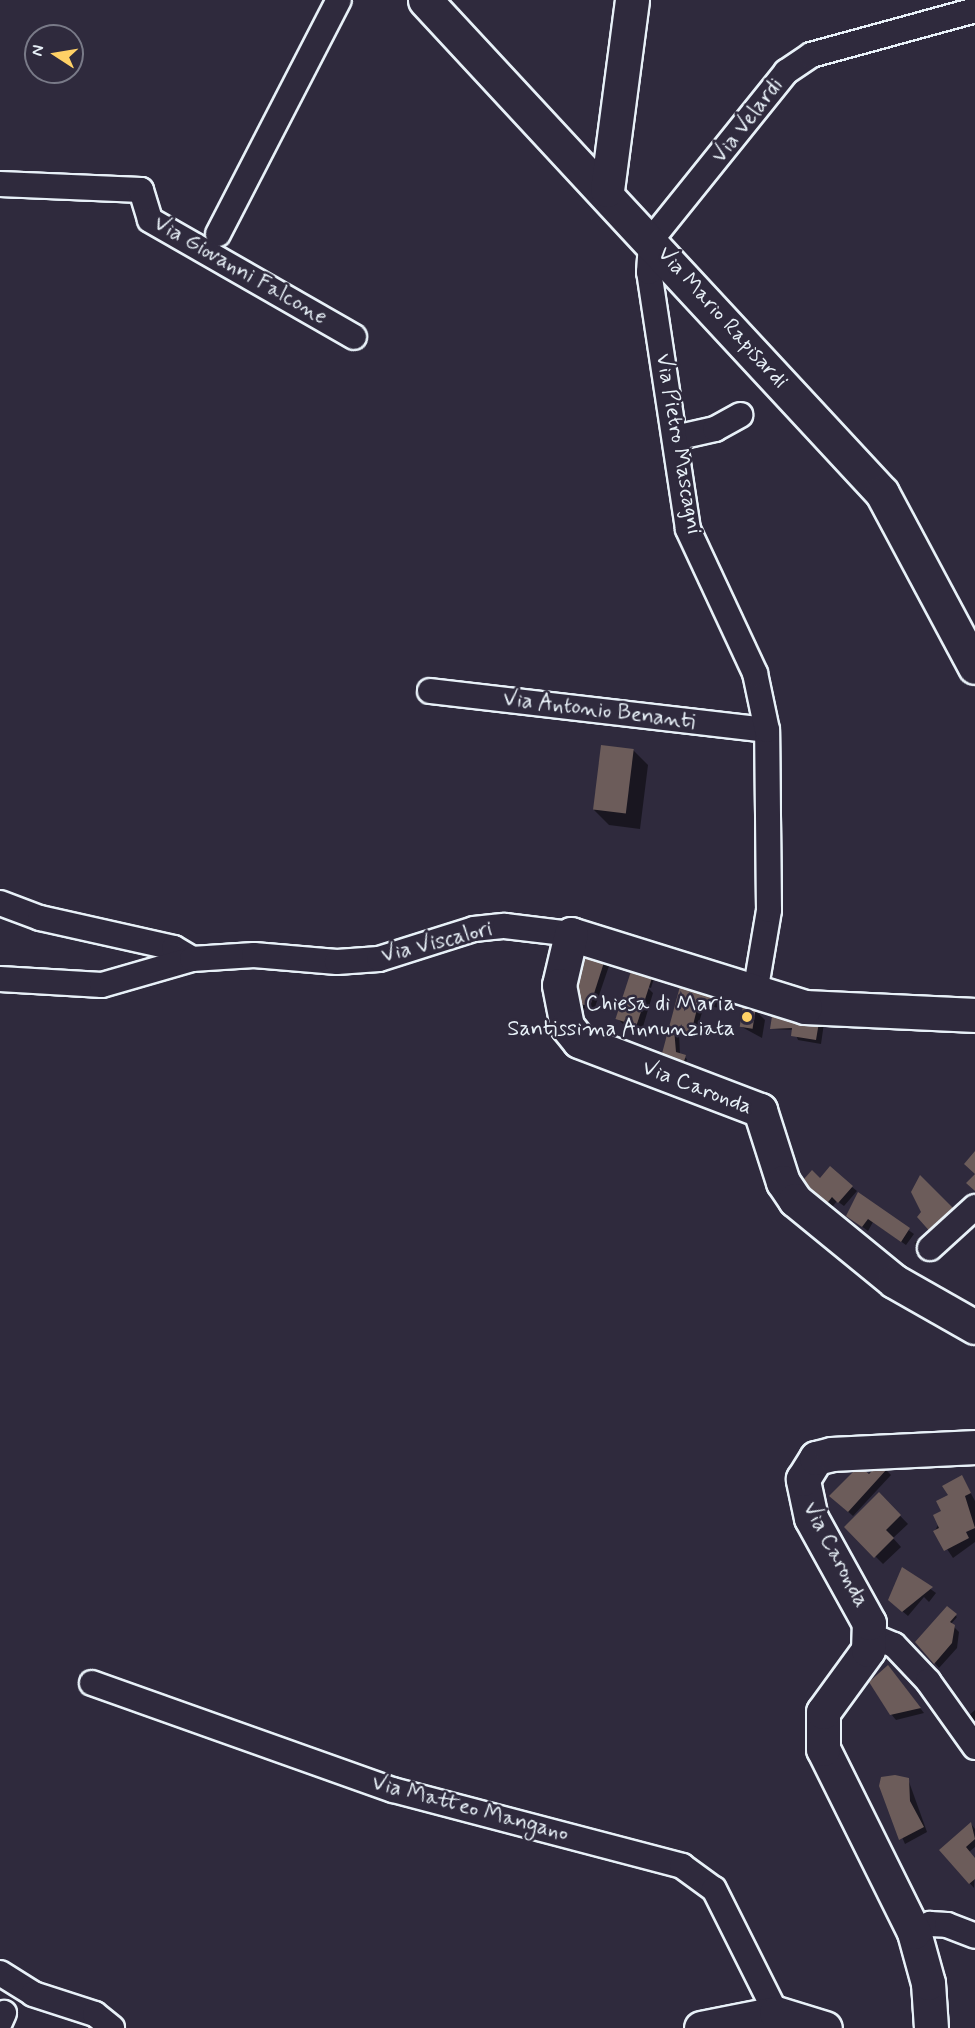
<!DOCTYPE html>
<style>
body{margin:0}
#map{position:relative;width:975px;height:2028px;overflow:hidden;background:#2f2a3d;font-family:Mynerve,sans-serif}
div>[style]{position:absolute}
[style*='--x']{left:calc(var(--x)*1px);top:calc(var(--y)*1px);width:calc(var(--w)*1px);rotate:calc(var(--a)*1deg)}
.shadow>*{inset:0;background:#0007;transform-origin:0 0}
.building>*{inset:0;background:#6c5c5a;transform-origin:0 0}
.roads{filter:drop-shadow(2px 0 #e8f1f8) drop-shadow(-2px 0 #e8f1f8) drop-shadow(0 2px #e8f1f8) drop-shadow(0 -2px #e8f1f8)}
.street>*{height:24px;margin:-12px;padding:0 12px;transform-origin:12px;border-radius:12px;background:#2f2a3d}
.secondary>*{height:33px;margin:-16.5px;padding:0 16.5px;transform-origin:16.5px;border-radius:16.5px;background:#2f2a3d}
.dots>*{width:16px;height:16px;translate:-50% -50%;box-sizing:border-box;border:3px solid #2f2a3d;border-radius:50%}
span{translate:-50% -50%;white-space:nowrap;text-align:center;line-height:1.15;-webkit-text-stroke:5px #2f2a3d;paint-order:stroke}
.street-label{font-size:22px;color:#e8f1f8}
.poi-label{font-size:22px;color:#e8f1f8}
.right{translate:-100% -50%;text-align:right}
.north{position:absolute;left:24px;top:24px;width:60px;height:60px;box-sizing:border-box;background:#2f2a3d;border:2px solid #797a88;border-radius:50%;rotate:282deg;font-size:16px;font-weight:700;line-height:24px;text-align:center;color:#e8f1f8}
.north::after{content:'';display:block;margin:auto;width:21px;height:27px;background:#ffd166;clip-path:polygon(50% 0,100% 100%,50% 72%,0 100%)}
</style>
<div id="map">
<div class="shadow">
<i style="clip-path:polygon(633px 750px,648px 765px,640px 829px,609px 825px,594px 810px)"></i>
<i style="clip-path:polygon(581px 947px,611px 960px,594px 1010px,576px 1007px)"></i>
<i style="clip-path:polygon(656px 972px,651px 988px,646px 986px,653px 993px,642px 1030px,623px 1024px,618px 1019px)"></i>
<i style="clip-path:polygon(684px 977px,722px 992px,719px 1008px,704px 1005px,695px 1037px,679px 1032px,680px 1055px,687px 1059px,684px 1069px,663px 1063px)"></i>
<i style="clip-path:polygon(755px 1010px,765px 1020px,762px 1038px,740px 1026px)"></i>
<i style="clip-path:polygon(824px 1023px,821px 1044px,798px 1040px,794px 1030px,771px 1029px)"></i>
<i style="clip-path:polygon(821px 1180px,852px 1187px,857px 1191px,844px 1206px,837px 1201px,830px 1210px,803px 1193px)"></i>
<i style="clip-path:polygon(859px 1195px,914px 1234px,906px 1245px,873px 1222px,868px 1231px,848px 1216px)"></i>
<i style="left:919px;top:1239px;width:9px;height:6px;rotate:49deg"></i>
<i style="clip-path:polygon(880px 1464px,891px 1475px,853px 1516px,835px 1500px)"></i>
<i style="clip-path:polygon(962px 1477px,975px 1501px,975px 1542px,953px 1558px,935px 1531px)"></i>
<i style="clip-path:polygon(879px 1494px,908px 1524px,893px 1538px,901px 1547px,883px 1564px,846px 1527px)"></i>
<i style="clip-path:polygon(903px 1569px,936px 1593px,929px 1602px,924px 1597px,908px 1616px,895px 1605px)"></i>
<i style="clip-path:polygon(947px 1608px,957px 1617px,951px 1624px,959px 1632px,957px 1648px,939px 1668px,917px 1642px)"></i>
<i style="clip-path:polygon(892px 1672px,924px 1713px,896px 1720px,891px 1714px)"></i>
<i style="clip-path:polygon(975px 1710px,975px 1730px,967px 1717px)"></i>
<i style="clip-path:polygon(908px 1779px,927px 1832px,905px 1844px,880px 1786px)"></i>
<i style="clip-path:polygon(971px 1824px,975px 1829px,975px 1847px,969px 1852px,975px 1859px,974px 1888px,941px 1850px)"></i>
</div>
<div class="building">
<i style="left:601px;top:745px;width:33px;height:65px;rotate:7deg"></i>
<i style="clip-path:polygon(579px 945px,607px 953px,590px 1006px,569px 1002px)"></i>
<i style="left:634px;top:962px;width:22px;height:60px;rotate:18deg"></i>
<i style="clip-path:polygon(683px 975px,718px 986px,714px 1004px,699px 1001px,691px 1033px,674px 1028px,676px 1052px,686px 1055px,682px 1068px,660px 1061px)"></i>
<i style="left:743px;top:1006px;width:13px;height:21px;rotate:9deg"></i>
<i style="clip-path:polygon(773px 1010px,820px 1016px,816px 1040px,791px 1036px,792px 1028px,770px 1029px)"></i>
<i style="clip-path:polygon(975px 1151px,975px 1191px,966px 1183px,975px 1174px,964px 1164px)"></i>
<i style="clip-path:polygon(830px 1166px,853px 1186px,838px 1203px,832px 1197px,825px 1206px,796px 1188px,812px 1170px,820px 1178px)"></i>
<i style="clip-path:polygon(920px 1175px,958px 1213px,933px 1235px,917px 1217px,921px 1212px,911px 1192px)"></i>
<i style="clip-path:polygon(858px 1192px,910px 1228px,901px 1242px,868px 1219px,862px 1227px,846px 1216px)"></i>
<i style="clip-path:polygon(880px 1462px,887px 1469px,848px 1512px,829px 1496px,859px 1466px,869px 1474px)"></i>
<i style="clip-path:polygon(962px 1475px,971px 1493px,965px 1496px,975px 1528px,966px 1532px,969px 1538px,944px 1551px,933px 1531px,939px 1528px,933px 1515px,941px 1511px,936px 1501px,948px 1495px,942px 1486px)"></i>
<i style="clip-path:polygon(879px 1492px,901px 1515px,886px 1530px,894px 1538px,874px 1558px,844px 1527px)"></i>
<i style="clip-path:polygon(902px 1567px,933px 1587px,902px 1612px,888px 1600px)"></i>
<i style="clip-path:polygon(947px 1606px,957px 1614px,950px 1622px,955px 1625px,952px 1643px,934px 1664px,915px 1642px)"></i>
<i style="clip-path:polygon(888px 1665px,921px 1708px,890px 1715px,869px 1682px)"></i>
<i style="clip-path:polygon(895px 1775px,909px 1778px,910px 1801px,924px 1827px,899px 1840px,879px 1786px,881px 1777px)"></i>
<i style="clip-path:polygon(971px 1822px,975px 1839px,966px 1847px,975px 1858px,975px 1879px,969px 1884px,939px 1850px)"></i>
</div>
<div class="roads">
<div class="street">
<i style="--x:0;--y:184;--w:141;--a:2.4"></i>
<i style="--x:141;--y:190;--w:31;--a:73"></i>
<i style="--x:150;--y:220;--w:235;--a:29.8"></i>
<i style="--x:218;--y:234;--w:263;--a:-62.7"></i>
<i style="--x:675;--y:438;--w:41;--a:-12.7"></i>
<i style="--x:715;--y:429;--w:29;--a:-29"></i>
<i style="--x:430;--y:691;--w:339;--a:6.6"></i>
<i style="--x:0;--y:903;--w:43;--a:20.6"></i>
<i style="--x:40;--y:918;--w:137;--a:12.6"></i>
<i style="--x:174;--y:948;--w:21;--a:31"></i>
<i style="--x:0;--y:979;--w:102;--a:3.4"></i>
<i style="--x:102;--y:985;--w:94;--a:-16.1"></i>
<i style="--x:192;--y:959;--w:62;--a:-3.7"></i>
<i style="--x:254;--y:955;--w:83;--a:4.8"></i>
<i style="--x:337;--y:962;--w:42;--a:-4.1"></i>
<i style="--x:379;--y:959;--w:100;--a:-17.5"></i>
<i style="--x:474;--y:929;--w:31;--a:-6"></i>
<i style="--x:505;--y:926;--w:66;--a:6.9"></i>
<i style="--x:755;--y:993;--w:84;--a:-80.4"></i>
<i style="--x:769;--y:910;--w:180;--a:-90.6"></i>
<i style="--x:767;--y:730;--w:58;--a:-101.9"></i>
<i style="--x:755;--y:673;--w:159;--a:-115"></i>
<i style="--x:688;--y:529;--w:260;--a:-98.6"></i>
<i style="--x:649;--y:272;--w:32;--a:-86"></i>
<i style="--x:651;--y:240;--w:216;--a:-51.2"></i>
<i style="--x:786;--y:72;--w:30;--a:-34"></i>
<i style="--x:811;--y:55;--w:170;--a:-15.3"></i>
<i style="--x:930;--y:1248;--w:61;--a:-42.3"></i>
<i style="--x:870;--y:1635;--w:26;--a:23"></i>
<i style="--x:894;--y:1645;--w:50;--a:46.6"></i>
<i style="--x:928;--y:1681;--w:81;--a:54.5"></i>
<i style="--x:92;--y:1683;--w:319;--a:19.6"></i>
<i style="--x:393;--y:1790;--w:299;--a:14.7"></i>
<i style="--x:682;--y:1866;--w:39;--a:36"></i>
<i style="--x:714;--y:1889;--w:139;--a:63.4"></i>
<i style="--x:914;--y:1932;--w:18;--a:-27"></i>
<i style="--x:930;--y:1924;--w:17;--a:3"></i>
<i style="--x:947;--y:1925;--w:30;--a:21"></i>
<i style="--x:0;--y:1973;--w:39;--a:32"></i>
<i style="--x:33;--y:1994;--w:65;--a:17.9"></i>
<i style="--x:95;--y:2014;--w:22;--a:39"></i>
<i style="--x:0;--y:2022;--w:10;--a:-66"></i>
</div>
<div class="secondary">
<i style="--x:425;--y:0;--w:672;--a:47.17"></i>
<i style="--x:882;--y:493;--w:197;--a:61.9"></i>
<i style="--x:607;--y:190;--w:192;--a:-82.5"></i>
<i style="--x:975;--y:1015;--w:170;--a:-177.3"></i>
<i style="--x:805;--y:1007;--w:245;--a:-162.7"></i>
<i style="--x:571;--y:934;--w:52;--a:103.2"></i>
<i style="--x:559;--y:985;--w:42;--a:79"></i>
<i style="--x:567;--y:1026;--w:19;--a:51"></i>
<i style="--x:579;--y:1041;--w:194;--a:20.9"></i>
<i style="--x:760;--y:1110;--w:76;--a:72.3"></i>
<i style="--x:783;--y:1182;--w:22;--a:56"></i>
<i style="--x:795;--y:1200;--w:128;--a:39.3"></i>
<i style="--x:894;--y:1281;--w:93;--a:29.6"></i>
<i style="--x:701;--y:2028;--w:76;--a:-11.3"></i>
<i style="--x:776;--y:2013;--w:51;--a:17"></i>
<i style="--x:931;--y:2028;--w:45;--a:-93.8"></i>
<i style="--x:928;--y:1983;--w:53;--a:-105.4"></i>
<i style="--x:914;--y:1932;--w:204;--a:-116.4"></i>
<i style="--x:823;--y:1749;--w:37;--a:-90"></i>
<i style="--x:823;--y:1712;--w:77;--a:-54"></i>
<i style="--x:868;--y:1650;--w:27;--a:-88"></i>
<i style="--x:869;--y:1623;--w:120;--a:-118.9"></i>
<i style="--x:811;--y:1518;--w:40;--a:-102"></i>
<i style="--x:803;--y:1479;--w:25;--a:-58"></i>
<i style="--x:816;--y:1458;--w:16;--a:-14"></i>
<i style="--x:832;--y:1454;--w:143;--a:-2.8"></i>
</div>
</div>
<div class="dots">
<i style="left:747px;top:1017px;background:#ffd166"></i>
</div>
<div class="street-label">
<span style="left:748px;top:121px;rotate:-52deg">Via Velardi</span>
<span style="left:240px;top:271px;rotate:30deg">Via Giovanni Falcone</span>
<span style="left:722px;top:318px;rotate:48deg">Via Mario Rapisardi</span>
<span style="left:678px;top:444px;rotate:80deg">Via Pietro Mascagni</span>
<span style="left:599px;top:711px;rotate:7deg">Via Antonio Benanti</span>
<span style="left:437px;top:943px;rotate:-14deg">Via Viscalori</span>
<span style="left:697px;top:1088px;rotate:21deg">Via Caronda</span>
<span style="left:835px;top:1555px;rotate:62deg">Via Caronda</span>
<span style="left:470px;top:1809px;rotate:15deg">Via Matteo Mangano</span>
</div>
<div class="poi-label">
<span class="right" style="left:735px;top:1017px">Chiesa di Maria<br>Santissima Annunziata</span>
</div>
<div class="north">N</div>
</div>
